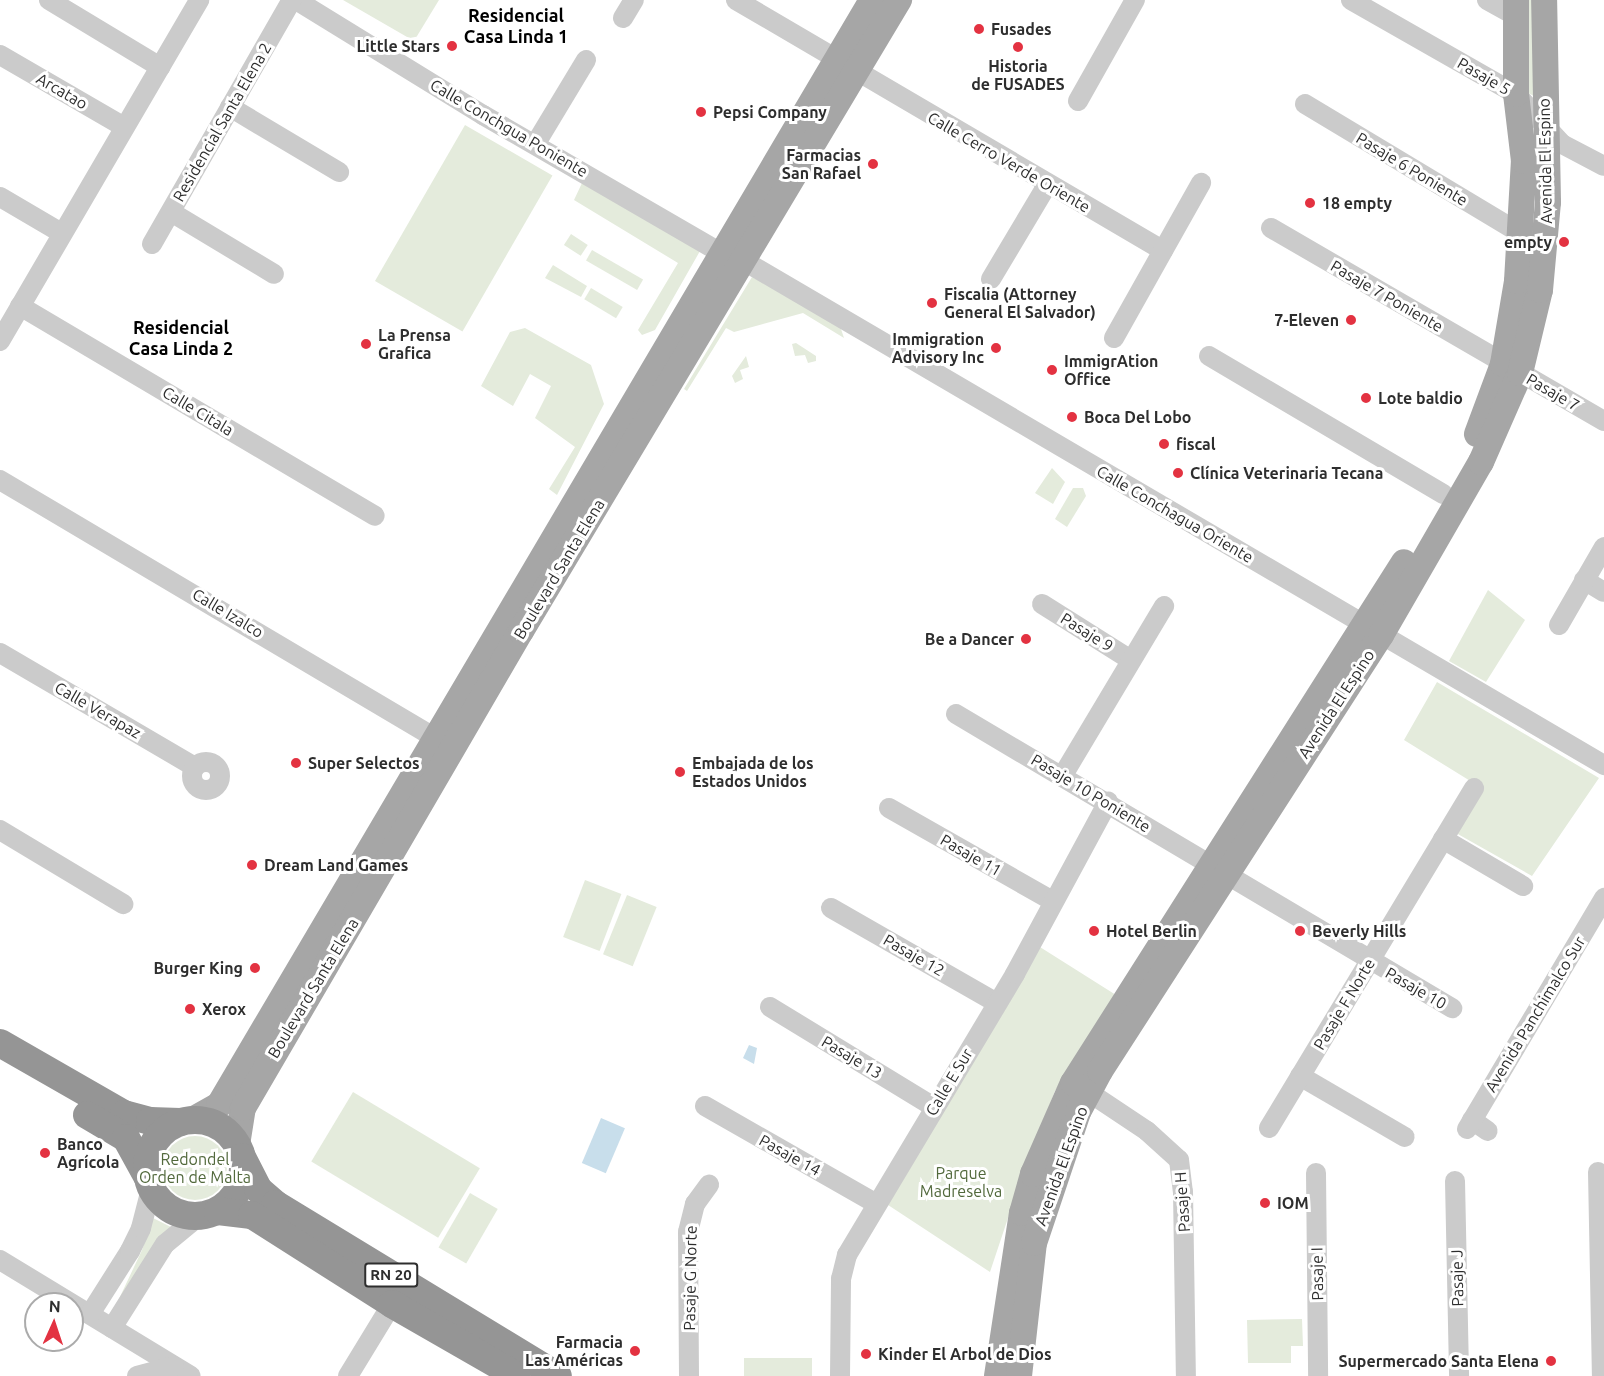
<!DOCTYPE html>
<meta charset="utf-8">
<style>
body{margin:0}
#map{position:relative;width:1604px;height:1376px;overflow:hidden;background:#fff;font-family:Ubuntu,sans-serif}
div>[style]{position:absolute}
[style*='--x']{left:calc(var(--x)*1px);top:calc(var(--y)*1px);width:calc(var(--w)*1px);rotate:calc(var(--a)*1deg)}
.green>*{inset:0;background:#e4ebdc;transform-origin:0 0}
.round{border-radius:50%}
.water>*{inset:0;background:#c8deeb;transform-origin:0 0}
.minor>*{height:20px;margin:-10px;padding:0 10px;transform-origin:10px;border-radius:10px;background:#cbcbcb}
.minor>.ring{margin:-10px;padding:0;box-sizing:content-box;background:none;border:20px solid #cbcbcb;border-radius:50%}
.major>*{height:26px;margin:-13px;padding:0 13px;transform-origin:13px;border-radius:13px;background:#a6a6a6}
.highway>*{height:28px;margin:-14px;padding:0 14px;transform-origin:14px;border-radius:14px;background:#959595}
.highway>.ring{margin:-14px;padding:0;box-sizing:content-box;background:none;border:28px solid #959595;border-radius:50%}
.dots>*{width:16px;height:16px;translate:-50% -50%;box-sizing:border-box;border:3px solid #fff;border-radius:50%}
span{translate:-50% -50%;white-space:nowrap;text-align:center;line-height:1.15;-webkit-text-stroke:6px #fff;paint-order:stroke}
.shield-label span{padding:2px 4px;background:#fff;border:2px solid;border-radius:4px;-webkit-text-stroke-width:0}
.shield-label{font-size:15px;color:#2e2e2e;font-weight:700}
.poi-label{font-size:16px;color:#2e2e2e;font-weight:700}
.left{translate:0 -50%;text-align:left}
.right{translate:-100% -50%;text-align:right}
.street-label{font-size:16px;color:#2e2e2e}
.park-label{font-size:16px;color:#52693c}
.neighbourhood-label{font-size:18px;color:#000;font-weight:700}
.north{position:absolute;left:24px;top:1292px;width:60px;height:60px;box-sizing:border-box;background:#fff;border:2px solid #ababab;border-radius:50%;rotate:3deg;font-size:16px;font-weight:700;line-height:24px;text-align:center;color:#2e2e2e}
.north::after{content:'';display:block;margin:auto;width:21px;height:27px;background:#e33241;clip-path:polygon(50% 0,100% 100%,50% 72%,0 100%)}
</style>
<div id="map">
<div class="green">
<i style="clip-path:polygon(343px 0,439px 0,414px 41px)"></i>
<i style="clip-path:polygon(1523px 0,1537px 0,1534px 96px,1526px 92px)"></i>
<i style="left:465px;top:125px;width:101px;height:180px;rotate:30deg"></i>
<i style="clip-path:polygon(582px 183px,700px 251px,655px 330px,642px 335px,638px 330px,678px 263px,574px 200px)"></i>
<i style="left:571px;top:234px;width:20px;height:13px;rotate:33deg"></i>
<i style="left:592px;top:250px;width:59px;height:12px;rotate:30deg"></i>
<i style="clip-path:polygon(553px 265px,587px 286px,581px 297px,545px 278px)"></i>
<i style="clip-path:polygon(752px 277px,839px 323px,844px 338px,803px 313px,734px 332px,726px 328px,687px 391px,684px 389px)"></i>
<i style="left:591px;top:288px;width:37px;height:13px;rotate:31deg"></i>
<i style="clip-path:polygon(525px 328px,591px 365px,604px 404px,557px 495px,549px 489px,575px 447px,535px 418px,551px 386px,530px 374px,513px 406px,481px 386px,510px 332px)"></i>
<i style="clip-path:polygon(796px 343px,816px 356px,816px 361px,808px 363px,805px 355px,795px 356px,792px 344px)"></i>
<i style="clip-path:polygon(746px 356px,749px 367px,740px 370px,743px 379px,735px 383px,732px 376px)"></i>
<i style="clip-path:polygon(1052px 468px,1065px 482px,1053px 504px,1035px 493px)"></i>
<i style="clip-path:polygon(1073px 488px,1083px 488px,1086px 496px,1067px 527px,1055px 519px)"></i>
<i style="clip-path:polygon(1488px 590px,1525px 620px,1486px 682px,1449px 661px)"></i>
<i style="clip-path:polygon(1437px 682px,1599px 778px,1532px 876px,1456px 833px,1480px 787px,1404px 740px)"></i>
<i style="left:585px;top:880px;width:39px;height:61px;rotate:21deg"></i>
<i style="left:627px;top:895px;width:32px;height:64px;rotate:22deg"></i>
<i style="clip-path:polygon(1032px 942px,1116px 995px,1055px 1091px,1026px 1164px,990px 1272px,885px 1203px)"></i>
<i style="left:353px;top:1092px;width:148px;height:81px;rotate:31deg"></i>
<i class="round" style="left:163px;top:1136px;width:64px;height:64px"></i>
<i style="left:470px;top:1193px;width:32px;height:63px;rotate:30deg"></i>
<i style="clip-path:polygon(153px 1218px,173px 1228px,118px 1301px,142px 1250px)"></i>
<i style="clip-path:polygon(1302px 1319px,1303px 1346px,1291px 1346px,1291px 1363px,1248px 1363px,1247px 1320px)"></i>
<i style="left:744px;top:1358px;width:68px;height:18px"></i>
</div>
<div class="water">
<i style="clip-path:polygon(749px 1045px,757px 1048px,754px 1064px,743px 1058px)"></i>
<i style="left:601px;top:1118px;width:26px;height:49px;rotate:23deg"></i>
</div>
<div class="minor">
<i style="--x:49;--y:0;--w:130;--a:31.1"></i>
<i style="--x:296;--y:0;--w:220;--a:31.6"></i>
<i style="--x:483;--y:115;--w:277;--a:30.1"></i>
<i style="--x:736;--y:0;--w:495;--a:30.4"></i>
<i style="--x:1351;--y:0;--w:190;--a:29.7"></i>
<i style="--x:1516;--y:94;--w:68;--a:47.4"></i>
<i style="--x:1562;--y:144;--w:47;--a:27.6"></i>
<i style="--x:1487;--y:0;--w:33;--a:29"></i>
<i style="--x:623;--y:18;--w:21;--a:-59"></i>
<i style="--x:0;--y:55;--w:143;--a:30.1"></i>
<i style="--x:1078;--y:101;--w:116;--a:-60.6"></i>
<i style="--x:1305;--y:104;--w:251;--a:31"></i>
<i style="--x:230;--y:107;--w:127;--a:30.8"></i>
<i style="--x:536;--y:143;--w:97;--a:-58.9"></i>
<i style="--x:0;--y:197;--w:69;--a:30.3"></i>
<i style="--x:171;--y:212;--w:120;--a:31"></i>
<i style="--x:1271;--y:228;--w:385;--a:30.1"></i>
<i style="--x:152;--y:244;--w:281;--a:-60.2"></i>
<i style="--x:746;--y:262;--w:995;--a:30.38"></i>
<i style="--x:991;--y:279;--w:109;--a:-59.2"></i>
<i style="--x:20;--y:306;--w:412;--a:30.6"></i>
<i style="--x:1114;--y:338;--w:178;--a:-60.7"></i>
<i style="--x:0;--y:341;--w:395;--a:-59.7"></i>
<i style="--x:1209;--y:356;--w:272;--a:30.5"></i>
<i style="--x:0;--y:480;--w:520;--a:30.66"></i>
<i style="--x:1584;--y:580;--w:23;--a:31"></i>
<i style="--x:1042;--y:604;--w:105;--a:32.2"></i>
<i style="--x:1559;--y:625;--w:90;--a:-60"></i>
<i style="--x:0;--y:653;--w:226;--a:30.3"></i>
<i style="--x:956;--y:714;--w:577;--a:30.66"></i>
<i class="ring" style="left:192px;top:762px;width:8px;height:8px"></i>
<i style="--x:1063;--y:775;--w:197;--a:-59.1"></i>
<i style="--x:889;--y:808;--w:189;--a:29.6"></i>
<i style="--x:0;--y:830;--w:144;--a:31"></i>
<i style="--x:1443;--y:839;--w:93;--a:30.4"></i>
<i style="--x:831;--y:908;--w:191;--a:29.8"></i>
<i style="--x:770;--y:1007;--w:192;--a:31.4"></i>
<i style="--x:1300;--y:1076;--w:121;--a:30.2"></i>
<i style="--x:1078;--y:1085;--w:83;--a:33.7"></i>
<i style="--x:1147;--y:1131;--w:43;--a:42.2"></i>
<i style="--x:1179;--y:1160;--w:32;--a:83"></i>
<i style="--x:1183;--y:1192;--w:184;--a:89.1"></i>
<i style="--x:705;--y:1106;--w:196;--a:29.7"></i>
<i style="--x:1472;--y:1120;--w:19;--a:35"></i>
<i style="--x:1269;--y:1128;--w:397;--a:-58.9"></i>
<i style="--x:1467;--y:1129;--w:269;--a:-59.3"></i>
<i style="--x:1598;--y:1172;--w:204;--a:88.9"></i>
<i style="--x:1316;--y:1173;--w:203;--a:89.4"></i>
<i style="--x:1455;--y:1181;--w:195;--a:88.8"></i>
<i style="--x:0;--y:1260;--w:223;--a:31.3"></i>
<i style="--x:90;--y:1314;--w:75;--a:-57.6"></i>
<i style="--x:130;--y:1251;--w:25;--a:-64"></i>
<i style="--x:141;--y:1228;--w:40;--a:-75.6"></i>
<i style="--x:112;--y:1328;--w:99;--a:-57.8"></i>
<i style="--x:165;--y:1244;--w:44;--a:-39.5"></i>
<i style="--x:137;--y:1376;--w:38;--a:-15"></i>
<i style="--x:348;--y:1376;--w:84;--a:-58.6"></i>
<i style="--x:689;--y:1376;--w:144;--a:-90.4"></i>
<i style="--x:688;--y:1232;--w:29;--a:-76"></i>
<i style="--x:695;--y:1204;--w:24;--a:-54"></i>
<i style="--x:840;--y:1376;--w:97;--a:-89.4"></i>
<i style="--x:841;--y:1279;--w:25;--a:-76"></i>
<i style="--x:847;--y:1255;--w:327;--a:-59.1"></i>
<i style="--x:1015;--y:974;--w:196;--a:-61.6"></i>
</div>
<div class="major">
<i style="--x:1477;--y:434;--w:75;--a:-69.6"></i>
<i style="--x:1503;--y:364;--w:84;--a:-80.4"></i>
<i style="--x:1517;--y:281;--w:120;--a:-86.7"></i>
<i style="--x:1524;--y:161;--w:67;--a:-96.8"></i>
<i style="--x:1516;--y:94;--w:94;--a:-90"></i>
<i style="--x:192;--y:1120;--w:31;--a:-29"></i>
<i style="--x:219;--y:1105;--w:1284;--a:-59.42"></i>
<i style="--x:237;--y:1145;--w:37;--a:-81"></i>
<i style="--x:243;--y:1108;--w:552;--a:-59.77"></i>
<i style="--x:521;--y:631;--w:736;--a:-59.08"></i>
<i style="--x:997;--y:1376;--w:165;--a:-81.3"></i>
<i style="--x:1022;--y:1213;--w:41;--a:-74.2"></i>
<i style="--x:1033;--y:1174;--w:99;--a:-66.3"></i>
<i style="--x:1073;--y:1083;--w:617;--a:-57.57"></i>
<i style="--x:1019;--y:1376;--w:134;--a:-83.6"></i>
<i style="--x:1034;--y:1243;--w:138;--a:-71.4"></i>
<i style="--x:1078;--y:1112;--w:47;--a:-61.8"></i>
<i style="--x:1100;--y:1071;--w:519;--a:-57.2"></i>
<i style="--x:1381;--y:635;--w:200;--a:-60"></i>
<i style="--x:1481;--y:462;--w:97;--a:-66.3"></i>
<i style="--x:1520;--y:373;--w:85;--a:-76.5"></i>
<i style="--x:1540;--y:290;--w:88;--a:-84.8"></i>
<i style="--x:1548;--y:202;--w:202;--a:-91.1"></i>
</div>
<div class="highway">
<i style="--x:0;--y:1043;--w:143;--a:29.8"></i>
<i style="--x:124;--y:1114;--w:27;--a:15"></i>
<i style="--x:150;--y:1121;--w:30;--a:2"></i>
<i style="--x:87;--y:1115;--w:45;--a:30.5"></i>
<i style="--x:126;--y:1138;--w:43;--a:61.1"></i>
<i class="ring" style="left:147px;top:1120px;width:68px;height:68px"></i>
<i style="--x:242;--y:1157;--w:36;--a:63"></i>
<i style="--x:258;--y:1189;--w:23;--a:41"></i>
<i style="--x:275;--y:1204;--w:331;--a:31.3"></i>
<i style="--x:218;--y:1211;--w:34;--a:7"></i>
<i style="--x:252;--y:1215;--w:166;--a:32.4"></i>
<i style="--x:392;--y:1304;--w:144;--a:29.9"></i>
</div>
<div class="dots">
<i style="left:979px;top:29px;background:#e33241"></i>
<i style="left:452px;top:46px;background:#e33241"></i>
<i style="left:1018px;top:47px;background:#e33241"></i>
<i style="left:701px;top:112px;background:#e33241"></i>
<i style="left:873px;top:164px;background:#e33241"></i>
<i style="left:1310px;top:203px;background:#e33241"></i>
<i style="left:1564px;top:242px;background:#e33241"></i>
<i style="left:932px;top:303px;background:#e33241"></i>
<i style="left:1351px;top:320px;background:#e33241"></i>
<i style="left:366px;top:344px;background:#e33241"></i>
<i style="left:996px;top:348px;background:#e33241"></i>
<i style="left:1052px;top:370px;background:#e33241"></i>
<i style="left:1366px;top:398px;background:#e33241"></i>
<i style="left:1072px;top:417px;background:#e33241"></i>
<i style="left:1164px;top:444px;background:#e33241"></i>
<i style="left:1178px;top:473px;background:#e33241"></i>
<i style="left:1026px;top:639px;background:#e33241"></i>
<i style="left:296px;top:763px;background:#e33241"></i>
<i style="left:680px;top:772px;background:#e33241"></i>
<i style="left:252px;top:865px;background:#e33241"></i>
<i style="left:1094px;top:931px;background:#e33241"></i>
<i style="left:1300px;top:931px;background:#e33241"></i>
<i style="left:255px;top:968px;background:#e33241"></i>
<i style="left:190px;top:1009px;background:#e33241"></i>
<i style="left:45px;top:1153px;background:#e33241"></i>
<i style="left:1265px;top:1203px;background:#e33241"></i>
<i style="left:635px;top:1351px;background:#e33241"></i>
<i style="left:866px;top:1354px;background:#e33241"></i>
<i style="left:1551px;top:1361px;background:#e33241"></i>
</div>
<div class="shield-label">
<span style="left:391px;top:1275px">RN 20</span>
</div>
<div class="poi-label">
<span class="left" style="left:991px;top:29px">Fusades</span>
<span class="right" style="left:440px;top:46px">Little Stars</span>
<span style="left:1018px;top:75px">Historia<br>de FUSADES</span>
<span class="left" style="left:713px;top:112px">Pepsi Company</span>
<span class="right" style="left:861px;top:164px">Farmacias<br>San Rafael</span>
<span class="left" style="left:1322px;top:203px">18 empty</span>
<span class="right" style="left:1552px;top:242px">empty</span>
<span class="left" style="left:944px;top:303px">Fiscalia (Attorney<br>General El Salvador)</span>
<span class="right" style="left:1339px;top:320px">7-Eleven</span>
<span class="left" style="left:378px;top:344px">La Prensa<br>Grafica</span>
<span class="right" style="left:984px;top:348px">Immigration<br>Advisory Inc</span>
<span class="left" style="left:1064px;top:370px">ImmigrAtion<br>Office</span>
<span class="left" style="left:1378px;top:398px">Lote baldio</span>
<span class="left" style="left:1084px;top:417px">Boca Del Lobo</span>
<span class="left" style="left:1176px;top:444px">fiscal</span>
<span class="left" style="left:1190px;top:473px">Clínica Veterinaria Tecana</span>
<span class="right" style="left:1014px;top:639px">Be a Dancer</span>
<span class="left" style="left:308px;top:763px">Super Selectos</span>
<span class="left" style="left:692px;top:772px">Embajada de los<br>Estados Unidos</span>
<span class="left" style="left:264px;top:865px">Dream Land Games</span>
<span class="left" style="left:1106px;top:931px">Hotel Berlin</span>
<span class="left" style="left:1312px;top:931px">Beverly Hills</span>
<span class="right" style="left:243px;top:968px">Burger King</span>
<span class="left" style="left:202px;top:1009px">Xerox</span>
<span class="left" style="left:57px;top:1153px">Banco<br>Agrícola</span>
<span class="left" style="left:1277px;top:1203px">IOM</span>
<span class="right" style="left:623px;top:1351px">Farmacia<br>Las Américas</span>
<span class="left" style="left:878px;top:1354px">Kinder El Arbol de Dios</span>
<span class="right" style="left:1539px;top:1361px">Supermercado Santa Elena</span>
</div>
<div class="street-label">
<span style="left:1484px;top:76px;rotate:30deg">Pasaje 5</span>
<span style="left:62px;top:91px;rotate:30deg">Arcatao</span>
<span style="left:222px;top:122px;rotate:-60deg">Residencial Santa Elena 2</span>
<span style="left:509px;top:128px;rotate:30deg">Calle Conchgua Poniente</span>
<span style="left:1545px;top:161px;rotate:-91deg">Avenida El Espino</span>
<span style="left:1009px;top:162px;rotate:30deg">Calle Cerro Verde Oriente</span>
<span style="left:1412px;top:169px;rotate:31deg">Pasaje 6 Poniente</span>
<span style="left:1387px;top:296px;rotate:30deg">Pasaje 7 Poniente</span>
<span style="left:1553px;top:392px;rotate:30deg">Pasaje 7</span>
<span style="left:198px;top:411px;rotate:31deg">Calle Citala</span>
<span style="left:1175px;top:514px;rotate:30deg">Calle Conchagua Oriente</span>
<span style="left:559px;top:569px;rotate:-59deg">Boulevard Santa Elena</span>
<span style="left:228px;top:613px;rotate:31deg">Calle Izalco</span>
<span style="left:1087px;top:632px;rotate:32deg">Pasaje 9</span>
<span style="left:1336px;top:704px;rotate:-57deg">Avenida El Espino</span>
<span style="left:98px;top:710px;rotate:30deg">Calle Verapaz</span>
<span style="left:1091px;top:793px;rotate:31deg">Pasaje 10 Poniente</span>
<span style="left:971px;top:855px;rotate:30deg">Pasaje 11</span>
<span style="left:914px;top:955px;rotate:30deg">Pasaje 12</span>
<span style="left:313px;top:988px;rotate:-59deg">Boulevard Santa Elena</span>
<span style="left:1416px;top:988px;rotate:30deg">Pasaje 10</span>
<span style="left:1344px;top:1004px;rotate:-59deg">Pasaje F Norte</span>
<span style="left:1535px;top:1014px;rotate:-59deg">Avenida Panchimalco Sur</span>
<span style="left:852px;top:1057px;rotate:31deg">Pasaje 13</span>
<span style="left:949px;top:1082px;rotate:-59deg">Calle E Sur</span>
<span style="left:790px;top:1155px;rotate:29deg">Pasaje 14</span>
<span style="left:1061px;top:1166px;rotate:-70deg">Avenida El Espino</span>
<span style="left:1182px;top:1202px;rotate:-94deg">Pasaje H</span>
<span style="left:1317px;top:1274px;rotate:-91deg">Pasaje I</span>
<span style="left:690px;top:1278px;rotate:-89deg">Pasaje G Norte</span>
<span style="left:1457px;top:1278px;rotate:-91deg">Pasaje J</span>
</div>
<div class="park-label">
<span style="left:195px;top:1168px">Redondel<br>Orden de Malta</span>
<span style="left:961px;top:1182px">Parque<br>Madreselva</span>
</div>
<div class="neighbourhood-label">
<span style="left:516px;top:26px">Residencial<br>Casa Linda 1</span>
<span style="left:181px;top:338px">Residencial<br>Casa Linda 2</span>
</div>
<div class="north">N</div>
</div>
